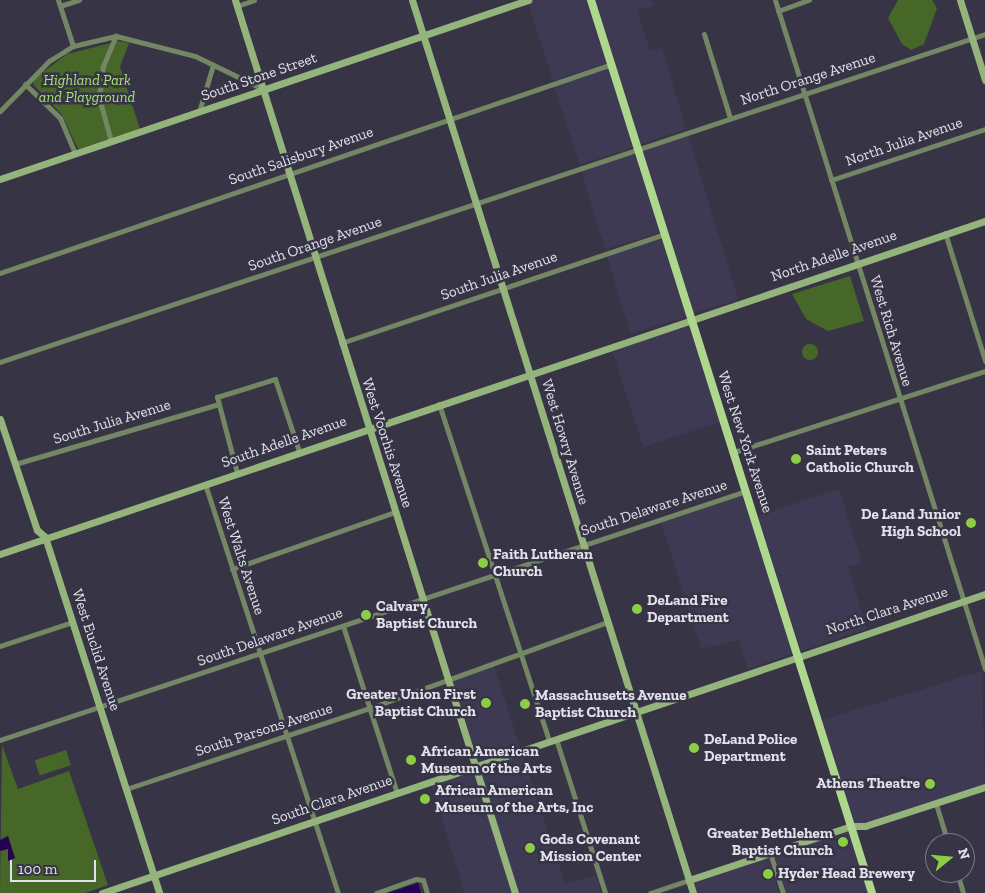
<!DOCTYPE html>
<style>
body{margin:0}
#map{position:relative;width:985px;height:893px;overflow:hidden;background:#373446;font-family:"Zilla Slab",serif}
div>[style]{position:absolute}
[style*='--x']{left:calc(var(--x)*1px);top:calc(var(--y)*1px);width:calc(var(--w)*1px);rotate:calc(var(--a)*1deg)}
.built>*{inset:0;background:#3f3a53;transform-origin:0 0}
.green>*{inset:0;background:#476728;transform-origin:0 0}
.round{border-radius:50%}
.water>*{inset:0;background:#240353}
.street>*{height:5px;margin:-2.5px;padding:0 2.5px;transform-origin:2.5px;border-radius:2.5px;background:#738764}
.secondary>*{height:7px;margin:-3.5px;padding:0 3.5px;transform-origin:3.5px;border-radius:3.5px;background:#95b47c}
.primary>*{height:8px;margin:-4px;padding:0 4px;transform-origin:4px;border-radius:4px;background:#aed78d}
.dots>*{width:14px;height:14px;translate:-50% -50%;box-sizing:border-box;border:2px solid #373446;border-radius:50%}
span{translate:-50% -50%;white-space:nowrap;text-align:center;line-height:1.15;-webkit-text-stroke:5px #373446;paint-order:stroke}
.street-label{font-size:15px;color:#e2e1ec}
.park-label{font-size:15px;color:#a7e272;font-style:italic}
.poi-label{font-size:15px;color:#e2e1ec;font-weight:700}
.left{translate:0 -50%;text-align:left}
.right{translate:-100% -50%;text-align:right}
.north{position:absolute;left:925px;top:833px;width:50px;height:50px;box-sizing:border-box;background:#373446;border:1px solid #7b7988;border-radius:50%;rotate:73deg;font-size:14px;font-weight:700;line-height:20px;text-align:center;color:#e2e1ec}
.north::after{content:'';display:block;margin:auto;width:18px;height:22px;background:#8bce46;clip-path:polygon(50% 0,100% 100%,50% 72%,0 100%)}
.scale{position:absolute;left:10px;top:860px;width:86px;height:22px;box-sizing:border-box;border:2px solid #e2e1ec;border-top:0;padding-left:6px;font-size:15px;line-height:18px;white-space:nowrap;color:#e2e1ec;-webkit-text-stroke:4px #373446;paint-order:stroke}
</style>
<div id="map">
<div class="built">
<i style="clip-path:polygon(537px 0,588px 0,607px 63px,553px 81px,528px 3px)"></i>
<i style="clip-path:polygon(595px 0,652px 0,654px 6px,637px 10px,650px 51px,662px 48px,686px 129px,640px 144px)"></i>
<i style="left:609px;top:68px;width:83px;height:58px;rotate:72deg"></i>
<i style="left:688px;top:135px;width:172px;height:48px;rotate:73deg"></i>
<i style="left:636px;top:152px;width:84px;height:58px;rotate:73deg"></i>
<i style="left:663px;top:238px;width:82px;height:59px;rotate:73deg"></i>
<i style="left:689px;top:322px;width:105px;height:82px;rotate:72deg"></i>
<i style="clip-path:polygon(839px 489px,862px 563px,848px 567px,867px 629px,801px 651px,758px 516px)"></i>
<i style="clip-path:polygon(744px 495px,794px 653px,748px 669px,738px 640px,701px 649px,661px 522px)"></i>
<i style="left:494px;top:667px;width:85px;height:44px;rotate:72deg"></i>
<i style="clip-path:polygon(982px 671px,985px 784px,865px 824px,854px 823px,822px 720px)"></i>
<i style="clip-path:polygon(522px 753px,565px 884px,596px 875px,601px 893px,519px 893px,480px 768px)"></i>
<i style="left:474px;top:770px;width:129px;height:45px;rotate:73deg"></i>
<i style="clip-path:polygon(849px 829px,869px 893px,786px 893px,774px 855px)"></i>
<i style="clip-path:polygon(768px 857px,779px 893px,696px 893px,693px 882px)"></i>
</div>
<div class="green">
<i style="clip-path:polygon(898px 0,932px 0,937px 8px,924px 44px,911px 50px,902px 44px,888px 18px)"></i>
<i style="clip-path:polygon(119px 41px,129px 43px,120px 67px,140px 129px,78px 149px,62px 115px,33px 84px,34px 79px,67px 54px)"></i>
<i style="clip-path:polygon(850px 276px,864px 321px,828px 331px,806px 319px,792px 294px)"></i>
<i class="round" style="left:802px;top:344px;width:16px;height:16px"></i>
<i style="clip-path:polygon(2px 745px,18px 789px,69px 771px,108px 885px,85px 893px,0 893px)"></i>
<i style="left:66px;top:750px;width:16px;height:33px;rotate:72deg"></i>
</div>
<div class="water">
<i style="clip-path:polygon(8px 836px,15px 858px,8px 861px,8px 849px,0 851px,0 840px)"></i>
<i style="clip-path:polygon(418px 883px,421px 893px,388px 893px)"></i>
</div>
<div class="street">
<i style="--x:58;--y:0;--w:48;--a:71.9"></i>
<i style="--x:775;--y:0;--w:701;--a:72.57"></i>
<i style="--x:60;--y:6;--w:20;--a:-18"></i>
<i style="--x:237;--y:6;--w:18;--a:-19"></i>
<i style="--x:778;--y:11;--w:33;--a:-20"></i>
<i style="--x:704;--y:34;--w:88;--a:72.8"></i>
<i style="--x:25;--y:84;--w:49;--a:44.2"></i>
<i style="--x:60;--y:118;--w:38;--a:67"></i>
<i style="--x:0;--y:111;--w:70;--a:-45.6"></i>
<i style="--x:49;--y:61;--w:28;--a:-32"></i>
<i style="--x:73;--y:46;--w:44;--a:-13.1"></i>
<i style="--x:116;--y:36;--w:81;--a:14.2"></i>
<i style="--x:195;--y:56;--w:76;--a:25.9"></i>
<i style="--x:199;--y:112;--w:49;--a:-73.4"></i>
<i style="--x:111;--y:141;--w:45;--a:-105.6"></i>
<i style="--x:99;--y:98;--w:32;--a:-83"></i>
<i style="--x:103;--y:66;--w:33;--a:-67"></i>
<i style="--x:831;--y:180;--w:162;--a:-18.3"></i>
<i style="--x:945;--y:233;--w:134;--a:72.6"></i>
<i style="--x:0;--y:273;--w:647;--a:-18.86"></i>
<i style="--x:341;--y:343;--w:342;--a:-18.6"></i>
<i style="--x:0;--y:362;--w:1038;--a:-18.42"></i>
<i style="--x:439;--y:404;--w:354;--a:71.9"></i>
<i style="--x:734;--y:452;--w:264;--a:-17.9"></i>
<i style="--x:15;--y:464;--w:209;--a:-16.4"></i>
<i style="--x:237;--y:473;--w:79;--a:-104.7"></i>
<i style="--x:217;--y:397;--w:61;--a:-17.2"></i>
<i style="--x:275;--y:379;--w:76;--a:71.6"></i>
<i style="--x:205;--y:484;--w:430;--a:72"></i>
<i style="--x:232;--y:569;--w:173;--a:-19.3"></i>
<i style="--x:343;--y:626;--w:176;--a:72.1"></i>
<i style="--x:0;--y:646;--w:76;--a:-18.4"></i>
<i style="--x:556;--y:739;--w:162;--a:72.3"></i>
<i style="--x:0;--y:740;--w:786;--a:-18.46"></i>
<i style="--x:126;--y:789;--w:257;--a:-18.4"></i>
<i style="--x:370;--y:708;--w:252;--a:-19.9"></i>
<i style="--x:936;--y:804;--w:41;--a:72.9"></i>
<i style="--x:770;--y:853;--w:42;--a:72"></i>
<i style="--x:957;--y:873;--w:21;--a:73"></i>
<i style="--x:376;--y:893;--w:42;--a:-19.3"></i>
<i style="--x:416;--y:879;--w:7;--a:8"></i>
<i style="--x:423;--y:880;--w:14;--a:73"></i>
<i style="--x:650;--y:893;--w:41;--a:-18.4"></i>
</div>
<div class="secondary">
<i style="--x:235;--y:0;--w:936;--a:72.59"></i>
<i style="--x:412;--y:0;--w:936;--a:72.53"></i>
<i style="--x:960;--y:0;--w:84;--a:72.6"></i>
<i style="--x:0;--y:179;--w:558;--a:-18.73"></i>
<i style="--x:0;--y:419;--w:117;--a:71.6"></i>
<i style="--x:37;--y:530;--w:11;--a:41"></i>
<i style="--x:45;--y:537;--w:374;--a:72.2"></i>
<i style="--x:0;--y:554;--w:1040;--a:-18.68"></i>
<i style="--x:689;--y:880;--w:171;--a:-18.4"></i>
<i style="--x:851;--y:826;--w:14;--a:0"></i>
<i style="--x:865;--y:826;--w:126;--a:-18"></i>
<i style="--x:102;--y:893;--w:932;--a:-18.71"></i>
</div>
<div class="primary">
<i style="--x:591;--y:0;--w:936;--a:72.53"></i>
</div>
<div class="dots">
<i style="left:796px;top:459px;background:#8bce46"></i>
<i style="left:971px;top:523px;background:#8bce46"></i>
<i style="left:483px;top:563px;background:#8bce46"></i>
<i style="left:637px;top:609px;background:#8bce46"></i>
<i style="left:366px;top:615px;background:#8bce46"></i>
<i style="left:486px;top:703px;background:#8bce46"></i>
<i style="left:525px;top:704px;background:#8bce46"></i>
<i style="left:694px;top:748px;background:#8bce46"></i>
<i style="left:411px;top:760px;background:#8bce46"></i>
<i style="left:930px;top:784px;background:#8bce46"></i>
<i style="left:425px;top:799px;background:#8bce46"></i>
<i style="left:843px;top:842px;background:#8bce46"></i>
<i style="left:530px;top:848px;background:#8bce46"></i>
<i style="left:768px;top:874px;background:#8bce46"></i>
</div>
<div class="street-label">
<span style="left:259px;top:77px;rotate:-19deg">South Stone Street</span>
<span style="left:808px;top:79px;rotate:-18deg">North Orange Avenue</span>
<span style="left:904px;top:142px;rotate:-19deg">North Julia Avenue</span>
<span style="left:301px;top:156px;rotate:-19deg">South Salisbury Avenue</span>
<span style="left:315px;top:244px;rotate:-19deg">South Orange Avenue</span>
<span style="left:834px;top:256px;rotate:-19deg">North Adelle Avenue</span>
<span style="left:499px;top:276px;rotate:-19deg">South Julia Avenue</span>
<span style="left:891px;top:331px;rotate:73deg">West Rich Avenue</span>
<span style="left:112px;top:422px;rotate:-17deg">South Julia Avenue</span>
<span style="left:284px;top:442px;rotate:-19deg">South Adelle Avenue</span>
<span style="left:565px;top:442px;rotate:73deg">West Howry Avenue</span>
<span style="left:745px;top:442px;rotate:72deg">West New York Avenue</span>
<span style="left:387px;top:443px;rotate:72deg">West Voorhis Avenue</span>
<span style="left:654px;top:508px;rotate:-18deg">South Delaware Avenue</span>
<span style="left:241px;top:556px;rotate:72deg">West Walts Avenue</span>
<span style="left:887px;top:611px;rotate:-18deg">North Clara Avenue</span>
<span style="left:270px;top:637px;rotate:-19deg">South Delaware Avenue</span>
<span style="left:96px;top:650px;rotate:72deg">West Euclid Avenue</span>
<span style="left:264px;top:730px;rotate:-18deg">South Parsons Avenue</span>
<span style="left:332px;top:800px;rotate:-19deg">South Clara Avenue</span>
</div>
<div class="park-label">
<span style="left:87px;top:89px">Highland Park<br>and Playground</span>
</div>
<div class="poi-label">
<span class="left" style="left:806px;top:459px">Saint Peters<br>Catholic Church</span>
<span class="right" style="left:961px;top:523px">De Land Junior<br>High School</span>
<span class="left" style="left:493px;top:563px">Faith Lutheran<br>Church</span>
<span class="left" style="left:647px;top:609px">DeLand Fire<br>Department</span>
<span class="left" style="left:376px;top:615px">Calvary<br>Baptist Church</span>
<span class="right" style="left:476px;top:703px">Greater Union First<br>Baptist Church</span>
<span class="left" style="left:535px;top:704px">Massachusetts Avenue<br>Baptist Church</span>
<span class="left" style="left:704px;top:748px">DeLand Police<br>Department</span>
<span class="left" style="left:421px;top:760px">African American<br>Museum of the Arts</span>
<span class="right" style="left:920px;top:784px">Athens Theatre</span>
<span class="left" style="left:435px;top:799px">African American<br>Museum of the Arts, Inc</span>
<span class="right" style="left:833px;top:842px">Greater Bethlehem<br>Baptist Church</span>
<span class="left" style="left:540px;top:848px">Gods Covenant<br>Mission Center</span>
<span class="left" style="left:778px;top:874px">Hyder Head Brewery</span>
</div>
<div class="north">N</div>
<div class="scale">100 m</div>
</div>
